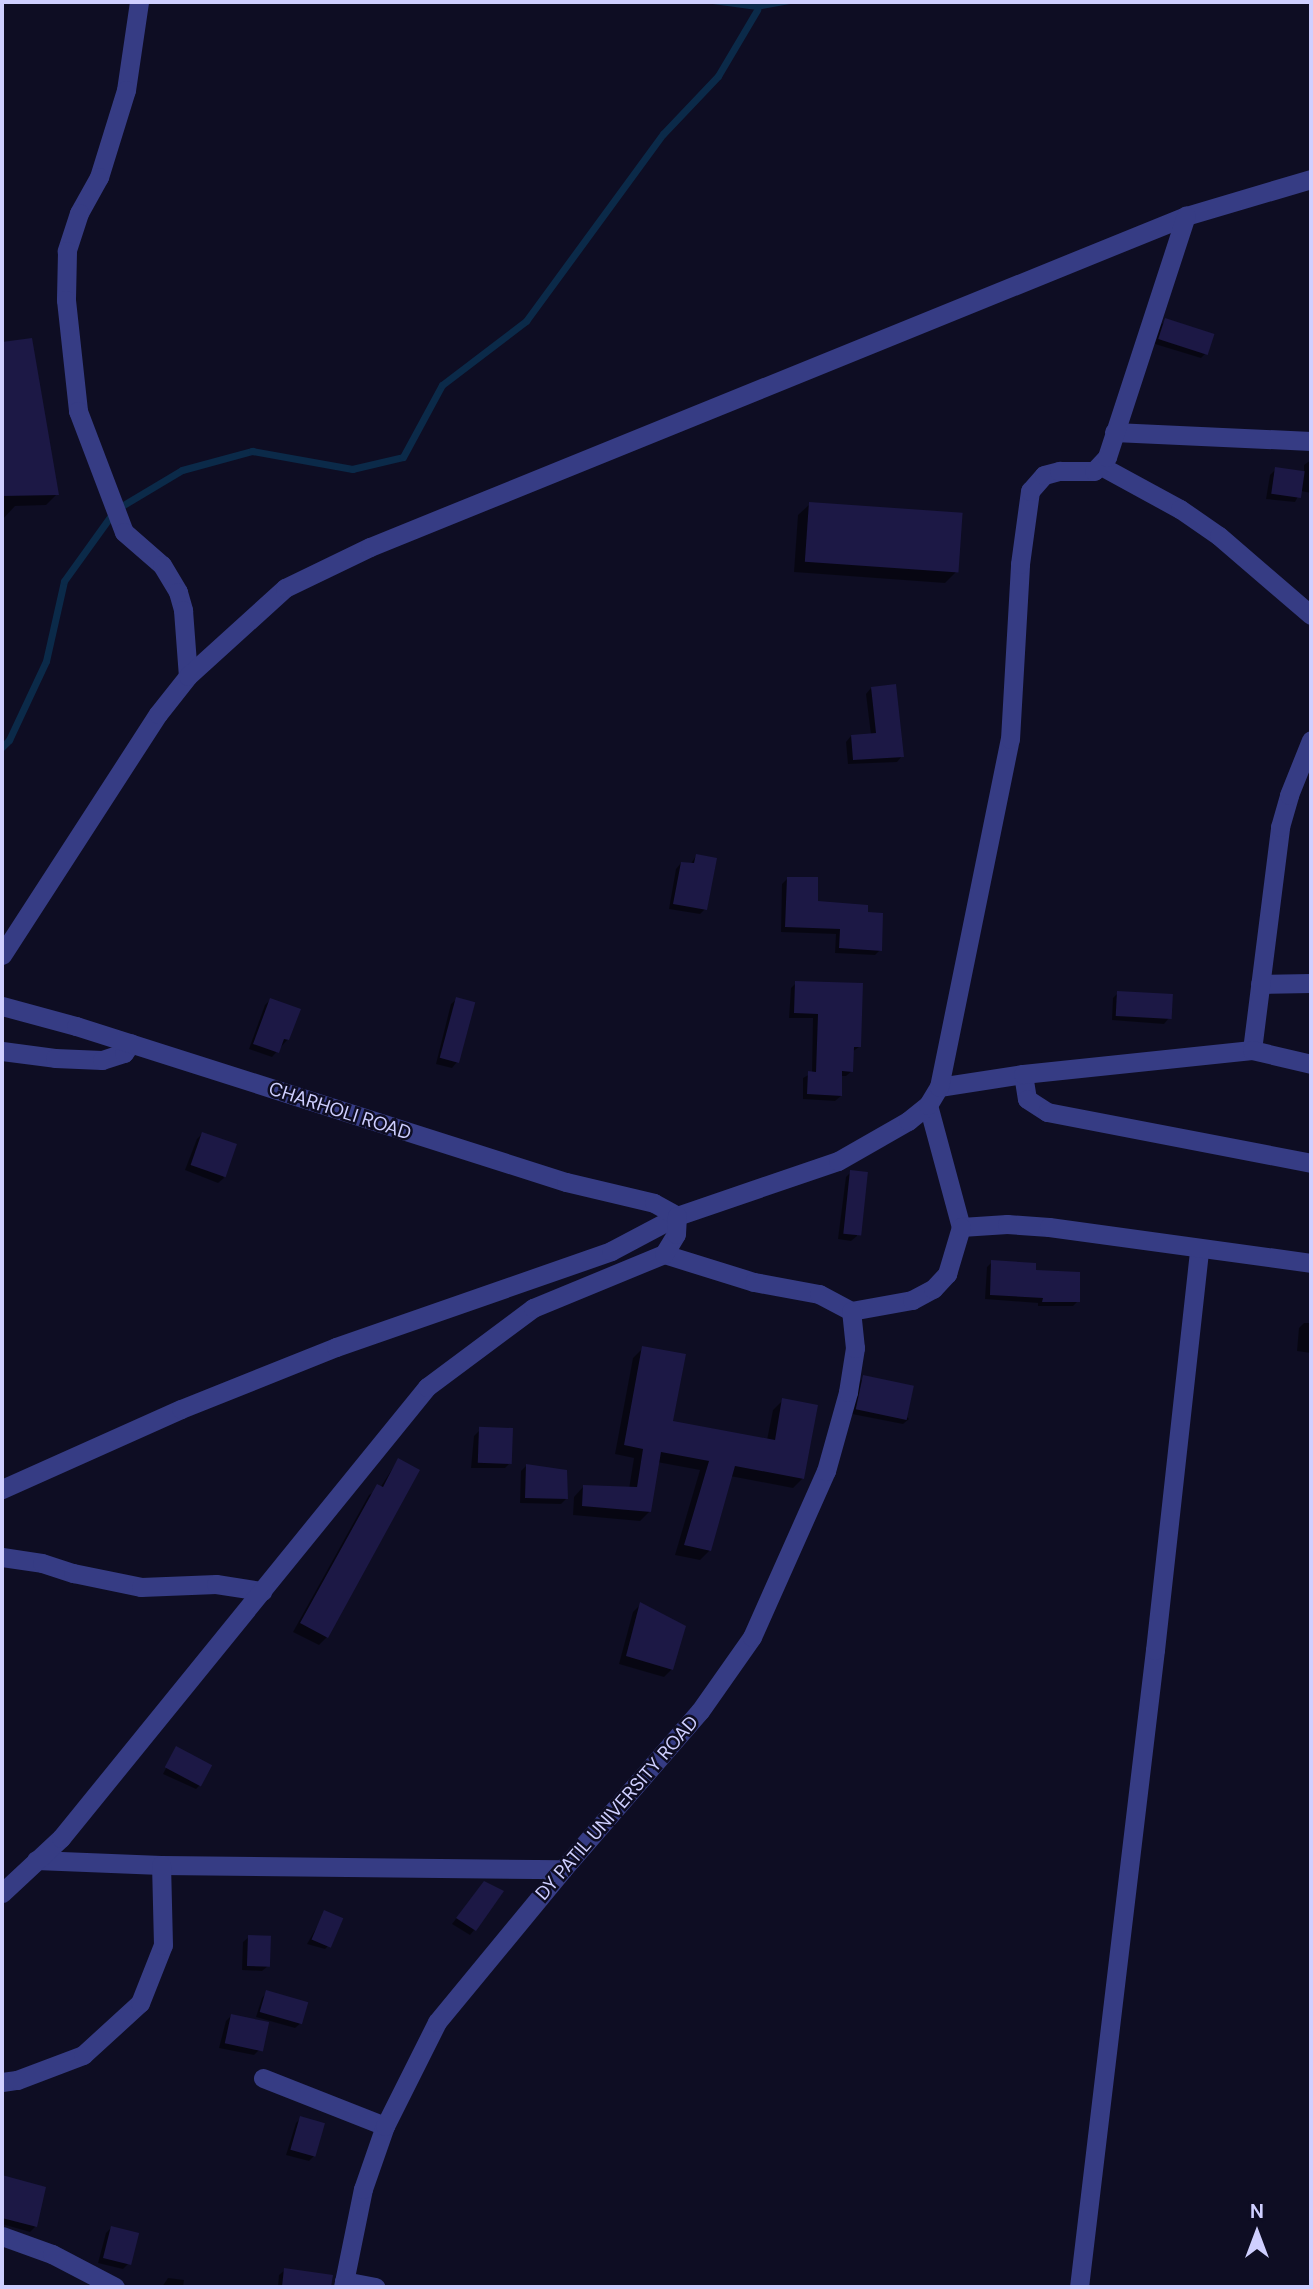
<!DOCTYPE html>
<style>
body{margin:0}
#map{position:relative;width:1313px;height:2289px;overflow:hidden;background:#0e0d23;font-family:"DM Sans",sans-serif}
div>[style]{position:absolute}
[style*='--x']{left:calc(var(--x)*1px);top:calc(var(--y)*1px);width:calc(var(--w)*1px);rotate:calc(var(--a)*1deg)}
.water>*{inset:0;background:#0b2a49}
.shadow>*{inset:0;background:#0007}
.stream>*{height:7px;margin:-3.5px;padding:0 3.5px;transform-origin:3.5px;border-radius:3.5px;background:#0b2a49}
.building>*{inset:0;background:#1c1845;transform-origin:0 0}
.minor>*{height:19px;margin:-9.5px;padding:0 9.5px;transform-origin:9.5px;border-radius:9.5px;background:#363c84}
.tertiary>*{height:19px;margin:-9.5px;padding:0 9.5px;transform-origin:9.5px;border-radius:9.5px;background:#363c84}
span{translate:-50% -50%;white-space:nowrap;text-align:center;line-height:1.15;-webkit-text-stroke:5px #0e0d23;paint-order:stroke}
.street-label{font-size:19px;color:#cfcfff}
.frame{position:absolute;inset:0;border:4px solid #cfcfff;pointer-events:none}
.north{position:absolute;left:1222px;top:2198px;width:70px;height:70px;-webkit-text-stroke:5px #0e0d23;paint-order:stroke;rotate:0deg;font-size:19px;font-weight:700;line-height:28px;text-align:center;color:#cfcfff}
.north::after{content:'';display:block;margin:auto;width:24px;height:32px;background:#cfcfff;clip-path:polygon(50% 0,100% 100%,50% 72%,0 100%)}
</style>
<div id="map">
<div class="water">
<i style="clip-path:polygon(698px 2px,801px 2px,757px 10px)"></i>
</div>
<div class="shadow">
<i style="clip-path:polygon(1166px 320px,1206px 353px,1201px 358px,1155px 344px,1161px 325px)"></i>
<i style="clip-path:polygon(30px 340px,57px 494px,46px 505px,15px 506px,2px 520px,2px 344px)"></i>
<i style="clip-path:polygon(1311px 460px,1311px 493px,1301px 491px,1295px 502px,1266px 499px,1270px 475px,1276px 469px,1304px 473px,1304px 465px)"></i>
<i style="clip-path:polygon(810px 504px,956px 572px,945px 583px,794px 572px,798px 515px)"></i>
<i style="clip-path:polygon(871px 688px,902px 756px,897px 762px,848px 764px,846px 742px,851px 736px,871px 735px,866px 694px)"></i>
<i style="clip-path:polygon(696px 856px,705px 909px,700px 914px,669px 909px,676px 869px,681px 863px,690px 865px)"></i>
<i style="clip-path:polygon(788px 878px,816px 903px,866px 914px,880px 950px,875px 955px,835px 953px,836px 934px,781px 932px,782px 884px)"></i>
<i style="clip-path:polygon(796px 983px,859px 1047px,852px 1052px,852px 1071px,846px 1076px,841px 1076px,841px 1096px,835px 1101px,803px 1099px,803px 1078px,812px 1073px,813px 1018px,789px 1018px,791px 988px)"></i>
<i style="clip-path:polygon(1118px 993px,1169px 1018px,1164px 1024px,1112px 1020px,1113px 998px)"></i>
<i style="clip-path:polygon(457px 999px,457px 1062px,452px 1068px,436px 1064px,451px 1004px)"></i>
<i style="clip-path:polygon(270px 1000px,288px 1039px,272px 1057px,249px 1049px,265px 1005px)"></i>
<i style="clip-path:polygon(202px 1134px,224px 1178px,218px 1183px,185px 1170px,197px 1139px)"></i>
<i style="clip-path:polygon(851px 1172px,857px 1236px,851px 1241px,838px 1239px,846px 1177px)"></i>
<i style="clip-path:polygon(992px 1262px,1034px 1271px,1078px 1301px,1073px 1306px,1038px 1306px,1038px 1303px,985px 1299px,987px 1267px)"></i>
<i style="clip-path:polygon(1304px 1323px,1311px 1323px,1311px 1353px,1297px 1351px,1299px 1328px)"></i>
<i style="clip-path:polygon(643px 1348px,671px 1422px,767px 1440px,773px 1410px,783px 1400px,803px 1478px,793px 1488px,730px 1476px,709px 1551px,700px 1560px,675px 1555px,700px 1470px,657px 1462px,650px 1511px,640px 1521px,573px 1515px,574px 1497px,583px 1487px,629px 1489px,634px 1458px,615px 1454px,633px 1358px)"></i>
<i style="clip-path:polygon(864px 1377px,909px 1419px,903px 1424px,852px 1414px,859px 1383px)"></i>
<i style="clip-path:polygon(479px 1431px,510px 1463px,505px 1468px,471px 1468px,474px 1436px)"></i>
<i style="clip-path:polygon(398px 1460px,327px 1637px,319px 1645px,293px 1632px,369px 1495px,380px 1488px)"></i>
<i style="clip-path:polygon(526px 1466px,566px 1499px,561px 1504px,520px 1503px,521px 1471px)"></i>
<i style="clip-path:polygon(641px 1604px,672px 1669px,664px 1677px,619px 1664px,633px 1612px)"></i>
<i style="clip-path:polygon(176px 1749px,201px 1784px,196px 1789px,163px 1774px)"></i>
<i style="clip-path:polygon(479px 1889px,475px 1929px,470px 1935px,452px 1924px)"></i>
<i style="clip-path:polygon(325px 1913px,330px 1944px,325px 1949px,307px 1944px)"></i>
<i style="clip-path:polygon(249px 1937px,268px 1966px,262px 1971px,242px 1970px,243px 1942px)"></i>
<i style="clip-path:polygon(267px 1992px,301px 2023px,295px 2028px,256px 2017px,262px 1998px)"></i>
<i style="clip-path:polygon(231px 2016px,260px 2049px,254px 2055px,219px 2048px,226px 2021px)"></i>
<i style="clip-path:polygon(301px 2118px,314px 2156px,309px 2161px,286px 2155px,296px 2123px)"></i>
<i style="clip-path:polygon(3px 2177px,35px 2227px,30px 2232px,2px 2224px)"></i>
<i style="clip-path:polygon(111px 2228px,129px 2263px,123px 2269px,98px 2263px,106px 2233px)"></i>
<i style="clip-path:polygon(285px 2270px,315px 2274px,313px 2287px,278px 2287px,279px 2275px)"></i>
<i style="clip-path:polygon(168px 2278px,184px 2280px,183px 2287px,162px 2287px)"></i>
</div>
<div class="stream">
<i style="--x:2;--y:747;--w:10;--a:-45"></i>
<i style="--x:9;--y:740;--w:87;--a:-64.9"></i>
<i style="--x:46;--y:661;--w:82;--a:-77.3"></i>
<i style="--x:64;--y:581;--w:87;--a:-54.3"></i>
<i style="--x:115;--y:510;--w:78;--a:-30.8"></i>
<i style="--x:182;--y:470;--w:73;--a:-15.2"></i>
<i style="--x:252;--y:451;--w:102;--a:10.2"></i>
<i style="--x:352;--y:469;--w:52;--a:-13.2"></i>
<i style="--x:403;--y:457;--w:82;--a:-61.6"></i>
<i style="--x:442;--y:385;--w:106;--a:-37.3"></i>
<i style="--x:526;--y:321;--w:232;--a:-53.8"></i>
<i style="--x:663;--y:134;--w:80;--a:-46.5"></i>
<i style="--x:718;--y:76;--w:77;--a:-59.4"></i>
</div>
<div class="building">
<i style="left:1165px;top:318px;width:52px;height:22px;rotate:18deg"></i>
<i style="clip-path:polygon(32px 338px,59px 495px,2px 496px,2px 342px)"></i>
<i style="left:1275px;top:467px;width:30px;height:27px;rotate:8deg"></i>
<i style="left:809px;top:502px;width:154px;height:60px;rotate:4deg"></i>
<i style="clip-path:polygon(896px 684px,904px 757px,853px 760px,851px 735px,876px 733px,871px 687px)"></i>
<i style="clip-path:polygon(696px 854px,717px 858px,707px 910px,673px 904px,681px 862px,694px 863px)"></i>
<i style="clip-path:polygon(787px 877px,818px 877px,818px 901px,868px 905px,868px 912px,883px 913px,882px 951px,839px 948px,840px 929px,785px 927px)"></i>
<i style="clip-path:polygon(795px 981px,863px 983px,861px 1047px,854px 1047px,853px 1072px,842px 1071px,842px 1096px,807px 1094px,808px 1071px,816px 1072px,818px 1014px,794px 1013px)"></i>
<i style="left:1117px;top:991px;width:56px;height:25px;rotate:3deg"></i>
<i style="left:456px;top:997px;width:20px;height:63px;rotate:15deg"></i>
<i style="clip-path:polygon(270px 998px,301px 1009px,289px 1040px,284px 1039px,279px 1053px,253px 1044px)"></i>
<i style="left:202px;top:1132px;width:37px;height:35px;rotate:19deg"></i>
<i style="left:850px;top:1170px;width:18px;height:64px;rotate:6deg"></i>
<i style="clip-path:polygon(991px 1260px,1036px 1263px,1036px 1270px,1080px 1272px,1080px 1302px,1042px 1302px,1043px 1298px,990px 1295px)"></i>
<i style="clip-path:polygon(642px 1346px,686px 1354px,673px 1421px,775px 1440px,782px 1398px,818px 1405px,804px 1479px,735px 1466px,711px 1551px,684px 1545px,709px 1461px,661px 1452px,651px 1512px,582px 1506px,583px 1485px,637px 1487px,643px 1449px,624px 1445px)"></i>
<i style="left:863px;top:1375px;width:52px;height:35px;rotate:12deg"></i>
<i style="left:513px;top:1428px;width:36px;height:34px;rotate:92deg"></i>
<i style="clip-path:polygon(398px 1458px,420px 1470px,328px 1638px,300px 1623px,377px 1484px,383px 1487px)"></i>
<i style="clip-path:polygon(526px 1464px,567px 1470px,568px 1499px,525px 1498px)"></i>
<i style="clip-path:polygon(640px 1602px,686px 1626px,673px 1670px,626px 1656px)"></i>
<i style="left:176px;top:1746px;width:41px;height:24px;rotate:28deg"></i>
<i style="clip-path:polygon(484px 1881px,504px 1891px,476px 1931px,456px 1918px)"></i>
<i style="left:324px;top:1910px;width:21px;height:32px;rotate:23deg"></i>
<i style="left:248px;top:1935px;width:23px;height:31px;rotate:2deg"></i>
<i style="left:266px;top:1990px;width:44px;height:23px;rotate:16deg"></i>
<i style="left:231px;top:2014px;width:39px;height:30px;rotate:12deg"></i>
<i style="left:300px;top:2116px;width:26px;height:35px;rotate:16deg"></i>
<i style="clip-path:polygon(2px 2175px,46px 2187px,37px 2227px,2px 2218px)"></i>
<i style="left:111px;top:2226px;width:29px;height:33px;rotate:14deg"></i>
<i style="clip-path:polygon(284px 2268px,333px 2275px,331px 2287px,282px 2287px)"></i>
</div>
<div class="minor">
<i style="--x:139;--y:2;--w:89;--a:98.4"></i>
<i style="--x:126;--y:90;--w:91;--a:107.2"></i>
<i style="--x:99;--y:177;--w:41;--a:119.1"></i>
<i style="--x:79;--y:213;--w:40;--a:108"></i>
<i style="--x:67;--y:251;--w:49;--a:91.2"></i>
<i style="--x:66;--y:300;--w:112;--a:83.8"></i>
<i style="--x:78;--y:411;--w:129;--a:69.2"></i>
<i style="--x:124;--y:532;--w:50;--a:41"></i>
<i style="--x:162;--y:565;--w:31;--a:59"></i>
<i style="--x:178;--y:592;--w:19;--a:74"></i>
<i style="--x:183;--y:610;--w:66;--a:85.7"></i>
<i style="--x:1114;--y:432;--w:197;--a:2.6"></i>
<i style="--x:1101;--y:466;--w:90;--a:28.6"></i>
<i style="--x:1180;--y:509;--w:47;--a:34.7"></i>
<i style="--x:1219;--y:536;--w:121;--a:40.7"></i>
<i style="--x:1260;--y:984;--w:51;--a:-1.1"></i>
<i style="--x:1252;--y:1050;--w:225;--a:-82.8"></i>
<i style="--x:1280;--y:827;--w:33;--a:-74"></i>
<i style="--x:1289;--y:795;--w:59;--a:-68.2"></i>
<i style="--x:2;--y:1051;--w:53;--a:7.5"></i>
<i style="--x:55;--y:1058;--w:47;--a:2.4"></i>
<i style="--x:102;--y:1060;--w:23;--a:-18"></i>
<i style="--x:124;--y:1053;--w:12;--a:-55"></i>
<i style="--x:1023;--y:1074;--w:25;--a:81"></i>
<i style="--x:1027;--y:1099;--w:24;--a:33"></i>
<i style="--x:1047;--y:1112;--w:269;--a:10.9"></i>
<i style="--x:939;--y:1087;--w:85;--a:-8.8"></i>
<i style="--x:1023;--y:1074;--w:230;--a:-6"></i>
<i style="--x:1252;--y:1050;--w:61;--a:13.3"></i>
<i style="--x:2;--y:1489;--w:196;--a:-24.1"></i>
<i style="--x:181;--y:1409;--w:167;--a:-21.8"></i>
<i style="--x:336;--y:1347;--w:291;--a:-19.2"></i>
<i style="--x:611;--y:1251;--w:75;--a:-27.9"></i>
<i style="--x:2;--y:1557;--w:40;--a:8.5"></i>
<i style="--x:42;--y:1563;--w:33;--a:18"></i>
<i style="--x:73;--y:1573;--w:69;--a:11.6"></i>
<i style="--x:141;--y:1587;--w:75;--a:-2.3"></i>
<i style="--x:216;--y:1584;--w:47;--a:8.7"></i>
<i style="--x:36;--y:1860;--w:125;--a:2.3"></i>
<i style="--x:161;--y:1865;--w:402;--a:0.6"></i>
<i style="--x:263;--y:2078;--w:131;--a:21.5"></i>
<i style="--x:2;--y:2082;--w:15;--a:-8"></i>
<i style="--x:17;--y:2080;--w:71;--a:-20.7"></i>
<i style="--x:83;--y:2055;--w:77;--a:-42.4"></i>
<i style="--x:140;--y:2003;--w:62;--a:-68.4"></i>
<i style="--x:163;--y:1945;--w:80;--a:-91.4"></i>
<i style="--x:2;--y:2236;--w:53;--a:19.8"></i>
<i style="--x:52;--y:2254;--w:71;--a:27.6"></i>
<i style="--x:344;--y:2281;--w:32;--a:11"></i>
<i style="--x:1079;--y:2287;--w:642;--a:-83.2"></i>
<i style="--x:1155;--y:1650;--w:403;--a:-83.7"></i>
</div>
<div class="tertiary">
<i style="--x:2;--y:955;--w:287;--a:-57.1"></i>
<i style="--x:158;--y:714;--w:48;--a:-51.7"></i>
<i style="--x:188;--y:676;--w:131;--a:-42.2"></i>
<i style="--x:285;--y:588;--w:94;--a:-25.8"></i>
<i style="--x:370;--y:547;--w:881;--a:-22.08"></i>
<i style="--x:1186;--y:216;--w:130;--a:-16.5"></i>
<i style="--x:2;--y:1006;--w:77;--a:15.1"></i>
<i style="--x:76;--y:1026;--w:514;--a:17.66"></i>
<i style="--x:566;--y:1182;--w:90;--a:13.4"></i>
<i style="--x:654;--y:1203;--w:26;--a:29"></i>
<i style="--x:928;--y:1105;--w:126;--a:74.9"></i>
<i style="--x:961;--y:1227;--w:46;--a:-3.7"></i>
<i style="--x:1007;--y:1224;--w:42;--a:4.1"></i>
<i style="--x:1049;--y:1227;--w:264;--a:7.8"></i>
<i style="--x:677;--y:1216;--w:170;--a:-18.9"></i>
<i style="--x:838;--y:1161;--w:81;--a:-29.7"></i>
<i style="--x:908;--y:1121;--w:26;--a:-39"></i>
<i style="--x:928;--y:1105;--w:21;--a:-59"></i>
<i style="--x:939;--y:1087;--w:355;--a:-78.5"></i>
<i style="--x:1010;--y:739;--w:175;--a:-86.7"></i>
<i style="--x:1020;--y:564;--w:74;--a:-82.2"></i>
<i style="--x:1030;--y:491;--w:21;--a:-49"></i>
<i style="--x:1044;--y:475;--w:16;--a:-15"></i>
<i style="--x:1059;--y:471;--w:35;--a:0"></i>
<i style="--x:1094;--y:471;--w:19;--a:-47"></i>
<i style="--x:1107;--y:457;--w:254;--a:-71.9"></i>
<i style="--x:664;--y:1254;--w:94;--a:17.3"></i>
<i style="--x:754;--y:1282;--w:66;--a:10.5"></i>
<i style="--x:819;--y:1294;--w:36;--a:28"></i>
<i style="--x:851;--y:1311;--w:62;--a:-10.2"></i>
<i style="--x:912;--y:1300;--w:24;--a:-28"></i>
<i style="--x:933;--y:1289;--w:21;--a:-47"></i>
<i style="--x:947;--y:1274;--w:49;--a:-73.4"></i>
<i style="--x:2;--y:1893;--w:81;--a:-43"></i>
<i style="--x:61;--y:1838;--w:581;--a:-50.94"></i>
<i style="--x:427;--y:1387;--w:132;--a:-36.7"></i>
<i style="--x:533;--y:1308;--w:142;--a:-22.4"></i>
<i style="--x:664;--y:1254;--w:23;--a:-59"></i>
<i style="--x:676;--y:1234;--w:18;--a:-87"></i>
<i style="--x:343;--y:2287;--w:100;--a:-78.5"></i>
<i style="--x:363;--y:2189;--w:67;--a:-70.8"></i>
<i style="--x:385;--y:2126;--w:116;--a:-63.4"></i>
<i style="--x:437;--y:2022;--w:198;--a:-50.5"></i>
<i style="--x:563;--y:1869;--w:209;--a:-49.1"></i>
<i style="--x:700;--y:1711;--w:90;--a:-54.9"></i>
<i style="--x:752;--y:1637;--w:182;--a:-66"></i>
<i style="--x:826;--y:1471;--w:82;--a:-74.4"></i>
<i style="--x:848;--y:1392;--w:45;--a:-81"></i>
<i style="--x:855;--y:1348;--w:37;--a:-96"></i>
</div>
<div class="street-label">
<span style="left:340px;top:1111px;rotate:18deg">CHARHOLI ROAD</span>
<span style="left:617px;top:1808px;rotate:-49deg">DY PATIL UNIVERSITY ROAD</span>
</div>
<div class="frame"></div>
<div class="north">N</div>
</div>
